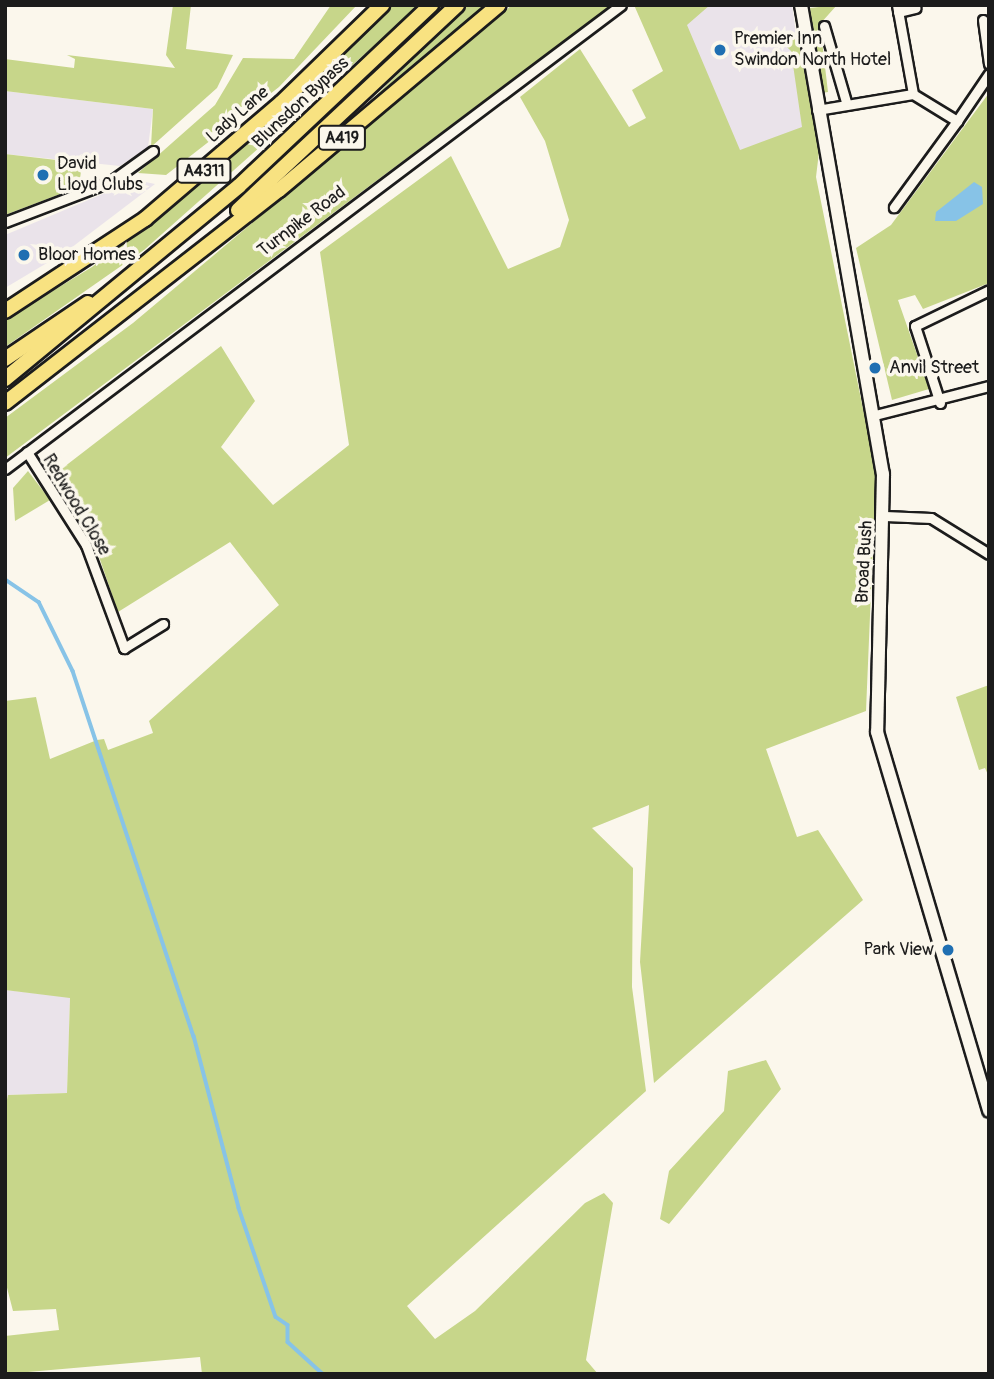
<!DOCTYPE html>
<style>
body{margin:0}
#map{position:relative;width:994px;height:1379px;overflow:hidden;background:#fbf7ec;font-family:Pangolin,sans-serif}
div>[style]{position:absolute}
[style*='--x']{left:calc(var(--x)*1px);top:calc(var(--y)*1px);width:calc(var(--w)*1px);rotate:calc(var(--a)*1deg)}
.built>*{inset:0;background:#eae3ea}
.green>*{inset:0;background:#c7d68a}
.water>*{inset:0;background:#87c3e7}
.stream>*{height:3.5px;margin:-1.75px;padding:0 1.75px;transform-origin:1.75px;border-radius:1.75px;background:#87c3e7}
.roads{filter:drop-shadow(2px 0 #1c1c1c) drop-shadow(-2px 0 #1c1c1c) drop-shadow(0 2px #1c1c1c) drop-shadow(0 -2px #1c1c1c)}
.minor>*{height:9px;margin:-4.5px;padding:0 4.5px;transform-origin:4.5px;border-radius:4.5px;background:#fbf7ec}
.secondary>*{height:12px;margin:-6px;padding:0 6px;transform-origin:6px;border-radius:6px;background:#fbf7ec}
.primary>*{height:14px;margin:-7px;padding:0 7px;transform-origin:7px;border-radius:7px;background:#f8e281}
.trunk>*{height:14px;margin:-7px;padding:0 7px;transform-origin:7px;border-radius:7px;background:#f8e281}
.dots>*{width:19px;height:19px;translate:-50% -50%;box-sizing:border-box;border:4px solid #fbf7ec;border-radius:50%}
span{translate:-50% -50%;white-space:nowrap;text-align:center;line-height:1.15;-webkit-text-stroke:7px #fbf7ec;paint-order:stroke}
.shield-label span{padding:2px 5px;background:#fbf7ec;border:2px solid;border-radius:5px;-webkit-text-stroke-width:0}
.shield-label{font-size:16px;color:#1c1c1c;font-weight:700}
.poi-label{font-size:18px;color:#1c1c1c}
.left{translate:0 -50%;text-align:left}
.right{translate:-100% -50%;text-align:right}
.street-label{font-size:18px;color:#1c1c1c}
.frame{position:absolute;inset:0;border:7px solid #1c1c1c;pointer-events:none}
</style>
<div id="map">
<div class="built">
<i style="clip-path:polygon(672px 5px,792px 5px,815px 170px,752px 200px)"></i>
<i style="clip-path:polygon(5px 91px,153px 109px,148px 147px,120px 166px,5px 154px)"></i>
<i style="clip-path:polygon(136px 180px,155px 184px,67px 251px,5px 288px,5px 235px)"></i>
<i style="clip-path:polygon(5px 990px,70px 997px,67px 1093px,8px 1095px,5px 1109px)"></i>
</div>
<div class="green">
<i style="clip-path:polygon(173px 5px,191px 5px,186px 49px,233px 55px,217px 88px,151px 147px,153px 109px,5px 91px,5px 59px,74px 68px,75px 59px,67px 55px,175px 68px,166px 55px)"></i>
<i style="clip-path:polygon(331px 5px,357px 5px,279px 87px,166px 175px,138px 173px,215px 105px,243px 58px,294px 59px)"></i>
<i style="clip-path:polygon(393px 5px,420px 5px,144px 250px,5px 347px,5px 320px,92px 267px,163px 213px)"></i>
<i style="clip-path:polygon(468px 5px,487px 5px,358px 116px,357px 114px)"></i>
<i style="clip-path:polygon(512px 5px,612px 5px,5px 458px,5px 418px,133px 323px)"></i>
<i style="clip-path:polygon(634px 5px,710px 5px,687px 25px,740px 150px,802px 127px,791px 51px,780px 40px,795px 39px,800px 48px,819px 152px,816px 177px,876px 473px,866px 711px,766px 749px,797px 837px,818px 830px,863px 900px,654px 1083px,640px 962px,649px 805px,592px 828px,633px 868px,632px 987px,646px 1091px,407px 1306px,435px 1339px,475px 1311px,585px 1203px,604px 1193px,613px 1203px,586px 1360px,598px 1374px,202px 1374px,200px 1357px,5px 1374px,5px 1336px,59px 1330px,56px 1309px,13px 1311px,5px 1280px,5px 1109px,8px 1095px,67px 1093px,70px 998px,5px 990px,5px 701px,36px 697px,50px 759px,97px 740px,104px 739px,108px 750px,153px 733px,149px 721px,279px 605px,230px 542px,118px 612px,94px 542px,51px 477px,221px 346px,255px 401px,221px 447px,273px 505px,349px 445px,320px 252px,451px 156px,508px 269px,560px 247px,569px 220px,545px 141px,520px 97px,580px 49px,629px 127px,646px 118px,632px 90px,663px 71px)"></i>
<i style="clip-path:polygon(837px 5px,820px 24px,828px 92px,822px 93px,810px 8px)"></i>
<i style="clip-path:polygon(989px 93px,989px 283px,923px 309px,915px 295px,898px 300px,929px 389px,892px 400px,856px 248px,891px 225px)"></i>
<i style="clip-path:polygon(5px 154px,82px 163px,79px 187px,5px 215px)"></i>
<i style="clip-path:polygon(28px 471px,50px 500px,15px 521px,13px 488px)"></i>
<i style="clip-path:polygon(989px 685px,989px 777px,985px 768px,979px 770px,956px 697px)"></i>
<i style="clip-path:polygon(766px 1060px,781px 1089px,669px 1224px,660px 1219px,669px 1171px,724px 1111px,728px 1071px)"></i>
</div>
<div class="water">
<i style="clip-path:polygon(974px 182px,982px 187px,983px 204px,956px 221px,935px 221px,936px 212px)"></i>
</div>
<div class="stream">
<i style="--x:6;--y:580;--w:40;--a:34"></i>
<i style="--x:39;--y:602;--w:77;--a:63.8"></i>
<i style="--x:73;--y:671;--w:385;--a:71.7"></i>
<i style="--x:194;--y:1036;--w:178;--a:75.3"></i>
<i style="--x:239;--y:1208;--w:115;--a:71.3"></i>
<i style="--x:276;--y:1317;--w:14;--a:34"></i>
<i style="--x:288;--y:1325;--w:17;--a:90"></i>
<i style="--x:288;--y:1342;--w:47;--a:42.4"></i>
</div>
<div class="roads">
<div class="minor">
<i style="--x:897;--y:5;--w:90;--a:79.8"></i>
<i style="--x:898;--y:12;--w:18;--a:-13"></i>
<i style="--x:983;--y:20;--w:44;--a:82.2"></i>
<i style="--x:824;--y:26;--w:82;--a:73.8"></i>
<i style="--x:817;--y:110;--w:97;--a:-9.5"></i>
<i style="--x:913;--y:94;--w:52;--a:31.5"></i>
<i style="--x:957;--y:121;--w:107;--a:126.2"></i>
<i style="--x:957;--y:121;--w:57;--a:-55.8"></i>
<i style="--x:5;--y:222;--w:112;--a:-20.9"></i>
<i style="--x:110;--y:182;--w:53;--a:-35.8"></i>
<i style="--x:940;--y:403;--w:81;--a:-108"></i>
<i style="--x:915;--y:326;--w:82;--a:-25.9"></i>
<i style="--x:875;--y:415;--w:118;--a:-14.3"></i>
<i style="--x:27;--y:452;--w:110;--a:57.6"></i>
<i style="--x:86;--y:545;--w:110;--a:69.7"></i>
<i style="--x:124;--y:648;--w:46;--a:-31.6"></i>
<i style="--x:5;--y:469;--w:771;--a:-36.99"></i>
<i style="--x:885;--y:516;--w:46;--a:2.5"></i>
<i style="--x:931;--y:518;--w:68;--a:31.8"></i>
</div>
<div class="secondary">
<i style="--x:801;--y:5;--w:476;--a:80.1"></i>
<i style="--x:883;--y:474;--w:258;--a:91.3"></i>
<i style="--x:877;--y:732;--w:395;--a:73.5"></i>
</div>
<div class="primary">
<i style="--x:5;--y:311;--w:168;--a:-33.3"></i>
<i style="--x:145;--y:219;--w:179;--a:-40.5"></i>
<i style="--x:281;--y:103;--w:141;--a:-44.1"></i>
</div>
<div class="trunk">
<i style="--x:238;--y:210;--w:300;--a:-43.1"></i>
<i style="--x:5;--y:359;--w:100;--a:-34"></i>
<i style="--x:5;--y:379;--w:303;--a:-39.5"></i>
<i style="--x:239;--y:186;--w:264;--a:-43.3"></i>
<i style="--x:5;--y:403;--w:347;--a:-37.9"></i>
<i style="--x:279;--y:190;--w:287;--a:-40.1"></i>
</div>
</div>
<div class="dots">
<i style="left:720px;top:50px;background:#1f6fb2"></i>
<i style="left:43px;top:175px;background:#1f6fb2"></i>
<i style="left:24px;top:255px;background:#1f6fb2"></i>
<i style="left:875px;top:368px;background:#1f6fb2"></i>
<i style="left:948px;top:950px;background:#1f6fb2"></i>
</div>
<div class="shield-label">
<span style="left:342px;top:138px">A419</span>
<span style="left:204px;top:171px">A4311</span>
</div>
<div class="poi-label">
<span class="left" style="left:734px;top:50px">Premier Inn<br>Swindon North Hotel</span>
<span class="left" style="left:57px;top:175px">David<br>Lloyd Clubs</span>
<span class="left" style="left:38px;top:255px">Bloor Homes</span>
<span class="left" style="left:889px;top:368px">Anvil Street</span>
<span class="right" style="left:934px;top:950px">Park View</span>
</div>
<div class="street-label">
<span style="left:301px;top:103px;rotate:-43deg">Blunsdon Bypass</span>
<span style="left:238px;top:115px;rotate:-41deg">Lady Lane</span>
<span style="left:302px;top:222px;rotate:-37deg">Turnpike Road</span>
<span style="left:76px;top:505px;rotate:59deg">Redwood Close</span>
<span style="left:865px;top:562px;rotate:-87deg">Broad Bush</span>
</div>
<div class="frame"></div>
</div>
